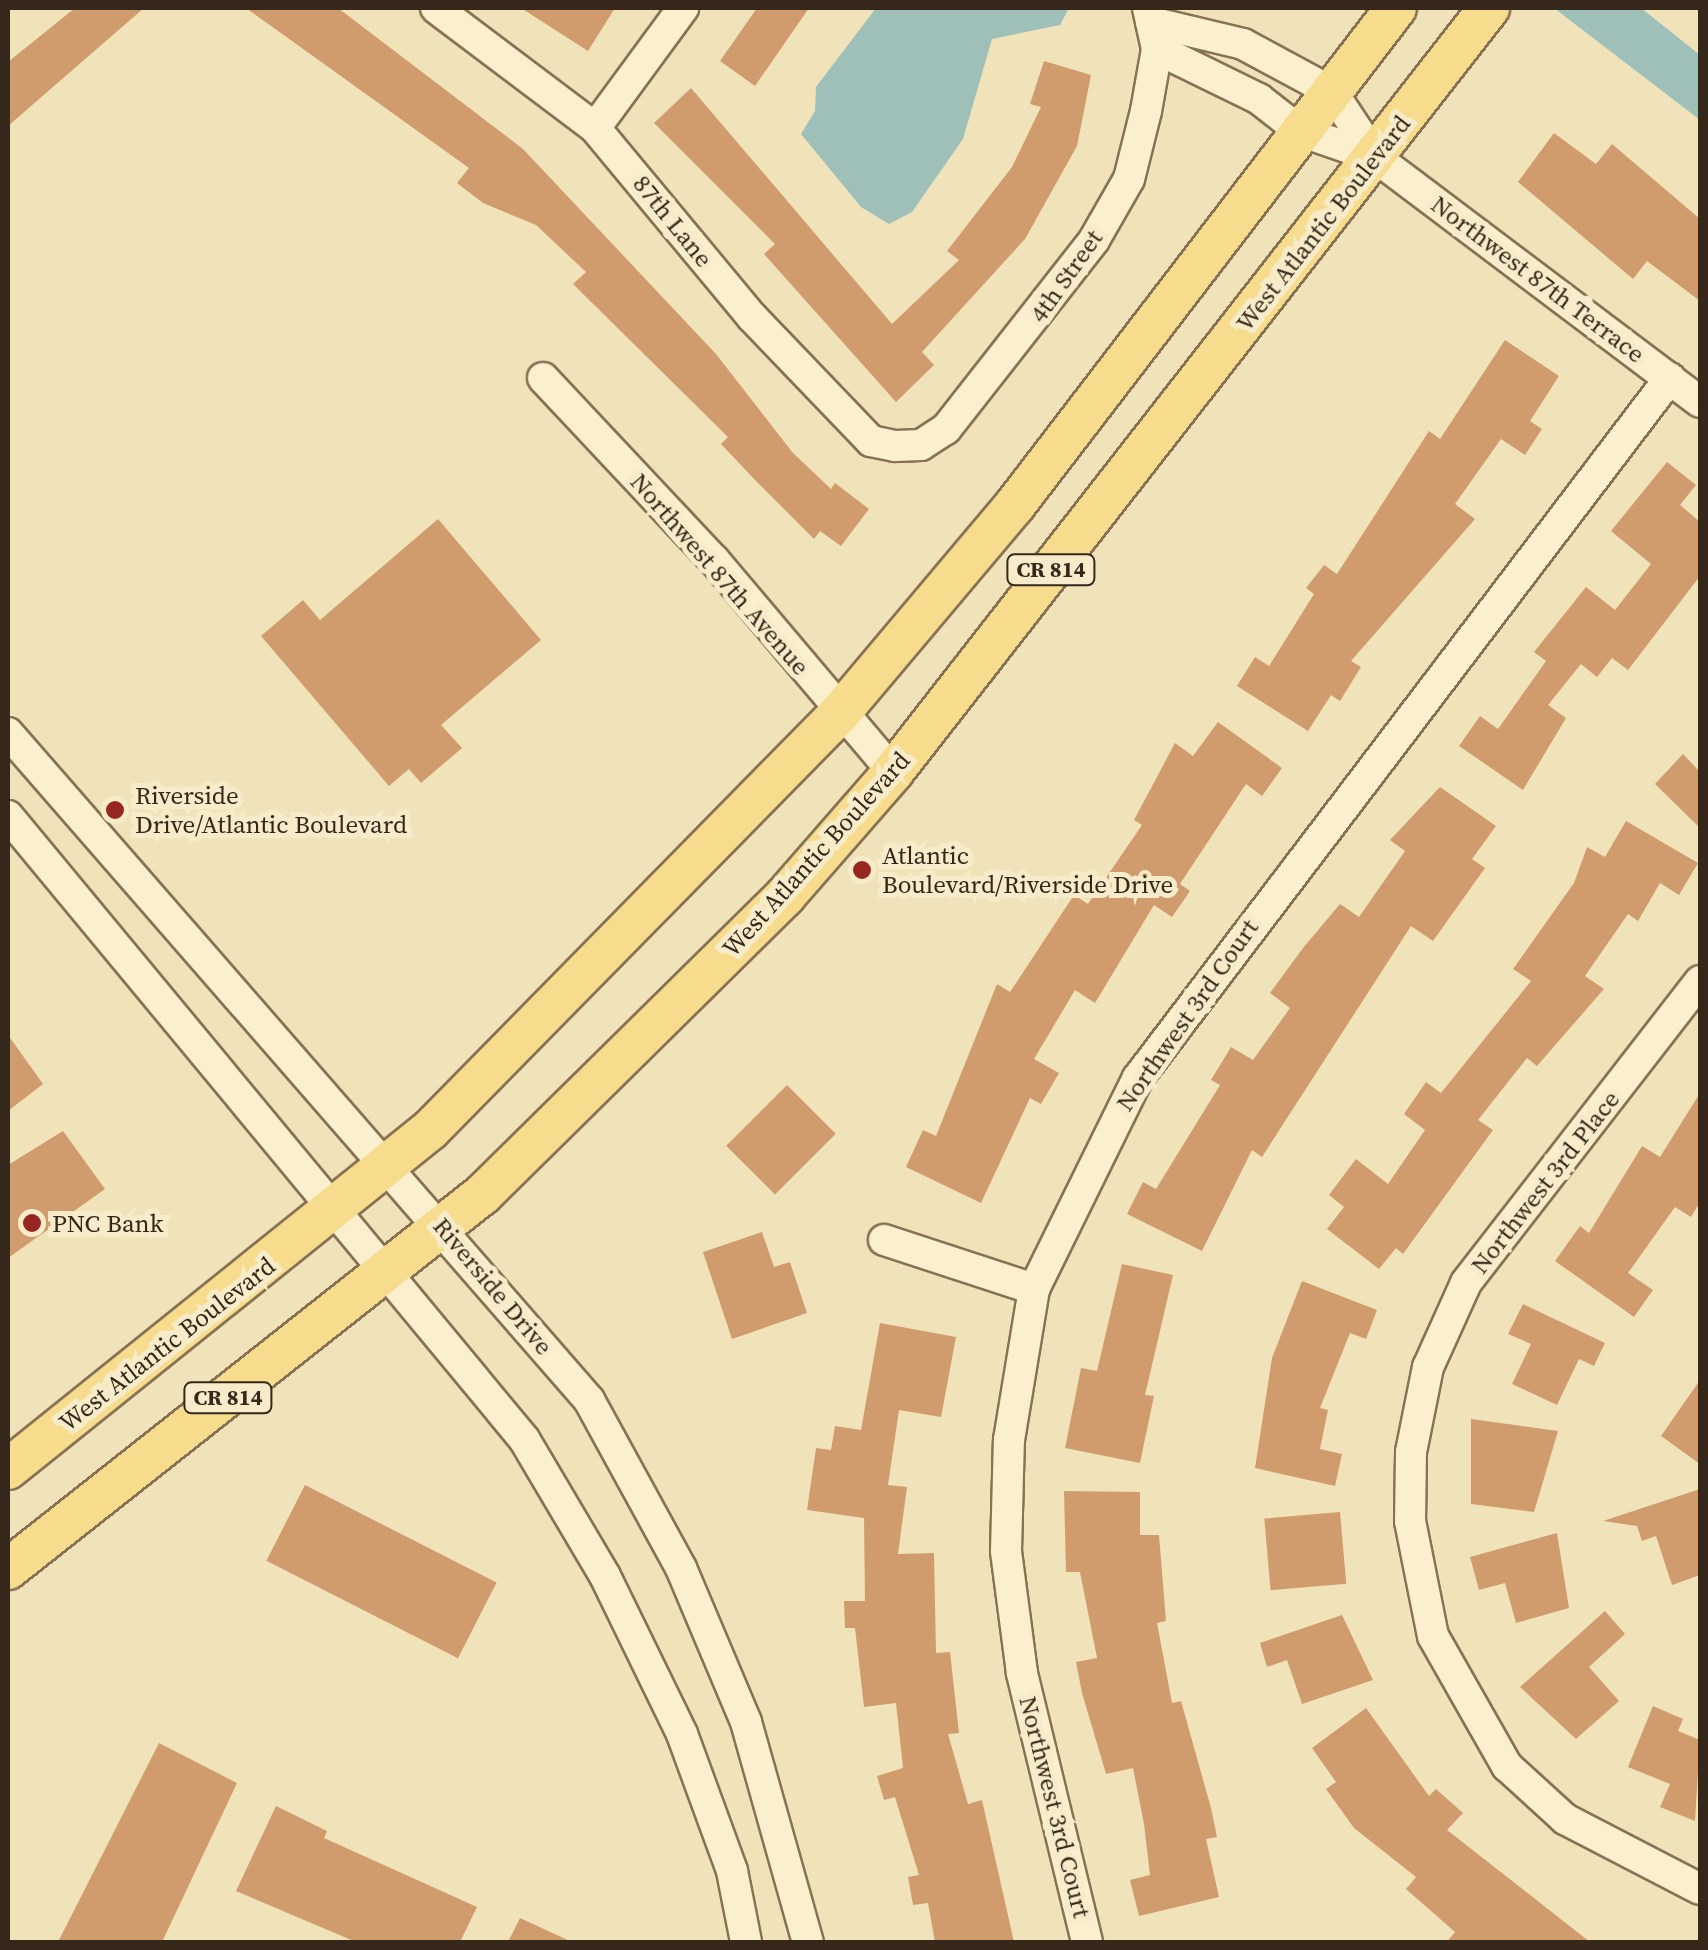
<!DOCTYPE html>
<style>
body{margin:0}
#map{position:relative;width:1708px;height:1950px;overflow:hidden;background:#f0e3ba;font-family:"Source Serif 4",serif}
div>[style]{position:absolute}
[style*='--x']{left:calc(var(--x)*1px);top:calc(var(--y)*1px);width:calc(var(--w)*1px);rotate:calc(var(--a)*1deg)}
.water>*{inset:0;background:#9fc0b8}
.building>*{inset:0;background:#d09c6d;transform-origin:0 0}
.roads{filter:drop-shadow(2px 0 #877254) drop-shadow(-2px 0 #877254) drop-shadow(0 2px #877254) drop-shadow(0 -2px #877254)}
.minor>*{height:30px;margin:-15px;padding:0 15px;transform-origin:15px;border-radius:15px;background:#faf0cd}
.major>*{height:40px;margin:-20px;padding:0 20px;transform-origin:20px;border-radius:20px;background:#f7dc8e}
.dots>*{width:28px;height:28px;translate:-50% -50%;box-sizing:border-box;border:5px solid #f7ecca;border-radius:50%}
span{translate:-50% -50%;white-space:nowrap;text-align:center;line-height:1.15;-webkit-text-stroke:10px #f7ecca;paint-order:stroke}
.shield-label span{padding:2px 8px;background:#f7ecca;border:2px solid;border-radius:8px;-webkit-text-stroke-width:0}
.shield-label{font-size:22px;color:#35281a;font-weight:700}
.street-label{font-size:25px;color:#35281a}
.poi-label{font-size:25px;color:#35281a}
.left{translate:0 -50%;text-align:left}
.frame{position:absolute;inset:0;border:10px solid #35281a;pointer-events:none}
</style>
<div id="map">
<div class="water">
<i style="clip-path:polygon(876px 8px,1069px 8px,1060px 25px,992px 39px,963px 139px,912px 212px,889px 224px,861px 207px,801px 134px,815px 111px,816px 87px)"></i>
<i style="clip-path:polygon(1641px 8px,1700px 55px,1700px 120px,1554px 8px)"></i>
</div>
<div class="building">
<i style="clip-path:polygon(75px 8px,144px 8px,8px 126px,8px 62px)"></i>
<i style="clip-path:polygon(246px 8px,338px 8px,523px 149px,716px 354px,793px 453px,831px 489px,835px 483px,869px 509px,841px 546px,820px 531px,814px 539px,756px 481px,721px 444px,728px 437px,573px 284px,586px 272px,536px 225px,483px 203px,457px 183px,469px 168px)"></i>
<i style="clip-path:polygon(521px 8px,615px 8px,588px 51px)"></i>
<i style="clip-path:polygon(757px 8px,809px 8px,755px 86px,720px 61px)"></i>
<i style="clip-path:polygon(1044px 61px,1091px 75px,1077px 146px,1025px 239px,922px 352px,934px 365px,896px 402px,764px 254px,775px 244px,654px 123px,691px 88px,892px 324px,959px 260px,947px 251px,1012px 167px,1041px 107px,1030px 104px)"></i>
<i style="clip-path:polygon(1554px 133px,1596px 164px,1612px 144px,1700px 219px,1700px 301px,1647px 261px,1633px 279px,1518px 182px)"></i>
<i style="clip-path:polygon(1505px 340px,1559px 376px,1530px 421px,1542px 429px,1525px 455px,1501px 439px,1455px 504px,1475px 519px,1351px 661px,1361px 667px,1340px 701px,1331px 695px,1308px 731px,1237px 686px,1255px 657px,1269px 666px,1314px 594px,1306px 588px,1324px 565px,1337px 574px,1429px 431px,1440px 439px)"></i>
<i style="clip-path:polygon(1667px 462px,1696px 485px,1680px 505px,1700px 522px,1700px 576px,1628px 670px,1612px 658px,1597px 677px,1581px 664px,1548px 705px,1566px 718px,1523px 790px,1459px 746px,1480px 716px,1498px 729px,1546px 661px,1534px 652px,1586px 587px,1615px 610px,1651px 564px,1611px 531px)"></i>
<i style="clip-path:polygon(438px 519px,541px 640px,441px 725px,462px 748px,421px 783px,409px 769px,389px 786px,261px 636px,303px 600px,320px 620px)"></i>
<i style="clip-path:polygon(1218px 722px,1282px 768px,1262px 796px,1246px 784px,1180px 884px,1190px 891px,1172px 917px,1154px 905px,1095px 1003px,1075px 990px,1034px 1059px,1059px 1073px,1041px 1104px,1030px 1098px,981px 1203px,906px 1167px,923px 1130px,936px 1136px,997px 984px,1010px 992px,1074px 895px,1088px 904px,1142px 825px,1134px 820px,1175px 743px,1193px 756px)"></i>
<i style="clip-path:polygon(1683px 754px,1700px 772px,1700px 828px,1655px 784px)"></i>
<i style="clip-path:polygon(1440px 787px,1496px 826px,1472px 859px,1485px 868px,1433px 941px,1411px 926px,1262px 1157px,1252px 1150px,1202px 1251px,1127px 1214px,1143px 1182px,1156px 1189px,1220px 1085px,1211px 1080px,1231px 1047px,1253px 1060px,1290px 1008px,1270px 993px,1303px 948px,1340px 904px,1359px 917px,1405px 851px,1390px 840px)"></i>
<i style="clip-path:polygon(1626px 821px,1698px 863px,1679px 895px,1660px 883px,1638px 921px,1628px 914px,1585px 976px,1604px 989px,1537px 1066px,1527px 1058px,1478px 1120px,1493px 1130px,1403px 1254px,1396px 1248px,1379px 1269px,1327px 1229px,1344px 1207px,1329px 1195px,1356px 1159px,1388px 1184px,1425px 1130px,1404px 1114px,1426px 1082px,1441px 1093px,1531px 981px,1513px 969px,1574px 883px,1587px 847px,1605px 857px)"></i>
<i style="clip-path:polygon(8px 1035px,43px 1084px,8px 1111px)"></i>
<i style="left:787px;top:1085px;width:69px;height:86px;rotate:45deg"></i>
<i style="clip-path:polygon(1700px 1093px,1700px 1202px,1691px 1217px,1675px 1207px,1628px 1273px,1653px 1290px,1634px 1317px,1555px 1261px,1580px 1226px,1589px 1233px,1642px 1146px,1660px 1157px)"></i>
<i style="clip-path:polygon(63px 1131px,105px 1189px,8px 1258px,8px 1165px)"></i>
<i style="clip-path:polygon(762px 1232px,774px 1267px,790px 1262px,807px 1313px,732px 1339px,703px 1252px)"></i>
<i style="clip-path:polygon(1122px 1264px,1173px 1275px,1145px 1395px,1154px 1396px,1140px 1463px,1065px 1448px,1081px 1368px,1097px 1371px)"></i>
<i style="clip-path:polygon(1302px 1281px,1377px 1310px,1366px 1339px,1350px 1333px,1320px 1408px,1328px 1410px,1320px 1449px,1342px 1454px,1335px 1486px,1255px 1468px,1272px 1358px)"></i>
<i style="clip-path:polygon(1523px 1304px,1605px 1343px,1594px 1366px,1579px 1359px,1557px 1405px,1512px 1384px,1531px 1344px,1508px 1334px)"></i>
<i style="clip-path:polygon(880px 1323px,956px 1337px,941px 1417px,899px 1410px,888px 1485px,907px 1487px,898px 1554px,934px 1553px,936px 1653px,950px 1652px,959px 1733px,948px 1734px,968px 1804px,982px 1800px,1014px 1942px,935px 1942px,928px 1903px,913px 1905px,908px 1877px,919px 1875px,895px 1797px,884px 1800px,877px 1776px,903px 1768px,896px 1703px,864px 1707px,855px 1628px,845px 1628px,844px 1601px,865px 1601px,864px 1518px,807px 1510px,816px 1448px,831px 1450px,835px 1426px,861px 1430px)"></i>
<i style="clip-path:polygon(1700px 1380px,1700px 1464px,1661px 1436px)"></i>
<i style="clip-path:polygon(1471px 1419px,1558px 1431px,1534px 1512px,1471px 1504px)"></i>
<i style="left:305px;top:1485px;width:215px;height:85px;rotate:27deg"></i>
<i style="clip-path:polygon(1700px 1489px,1700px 1575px,1672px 1585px,1656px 1536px,1642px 1541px,1637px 1526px,1603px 1521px)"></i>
<i style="clip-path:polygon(1064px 1491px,1140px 1492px,1140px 1535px,1159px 1535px,1166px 1621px,1157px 1623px,1172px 1703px,1181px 1701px,1211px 1808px,1217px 1837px,1206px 1839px,1219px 1897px,1139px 1916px,1130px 1880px,1150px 1875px,1144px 1824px,1133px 1768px,1106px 1774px,1082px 1693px,1076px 1662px,1097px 1658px,1080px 1572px,1066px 1572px)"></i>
<i style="left:1340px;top:1512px;width:72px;height:76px;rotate:85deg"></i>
<i style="clip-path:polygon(1557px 1533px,1569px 1608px,1516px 1623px,1505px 1583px,1479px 1590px,1470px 1557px)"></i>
<i style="clip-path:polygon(1605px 1611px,1625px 1634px,1589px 1667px,1619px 1701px,1576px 1739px,1520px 1687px)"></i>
<i style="clip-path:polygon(1342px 1615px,1373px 1680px,1302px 1704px,1287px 1660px,1267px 1667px,1260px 1643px)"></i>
<i style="clip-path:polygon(1653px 1706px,1683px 1719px,1678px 1731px,1700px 1740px,1695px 1821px,1660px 1807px,1670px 1784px,1628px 1767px)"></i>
<i style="clip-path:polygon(1366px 1708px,1429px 1796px,1436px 1789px,1463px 1813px,1447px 1830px,1590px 1942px,1447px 1942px,1455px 1932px,1406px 1889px,1416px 1877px,1354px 1828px,1326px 1789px,1336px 1782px,1312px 1748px)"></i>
<i style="clip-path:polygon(159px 1743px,237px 1783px,162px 1942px,58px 1942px)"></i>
<i style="clip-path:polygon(276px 1806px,327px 1831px,324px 1838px,477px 1907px,460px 1942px,356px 1942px,236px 1891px)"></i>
<i style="clip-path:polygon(520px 1918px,572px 1942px,508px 1942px)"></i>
</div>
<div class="roads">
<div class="minor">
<i style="--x:436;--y:8;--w:199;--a:37"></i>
<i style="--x:595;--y:128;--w:246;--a:50.3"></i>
<i style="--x:752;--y:317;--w:172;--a:46.2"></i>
<i style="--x:871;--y:441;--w:25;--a:12"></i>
<i style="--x:895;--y:446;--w:26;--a:-2"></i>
<i style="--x:921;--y:445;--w:30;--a:-33"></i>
<i style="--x:946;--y:429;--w:240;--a:-51.9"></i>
<i style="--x:1094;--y:240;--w:70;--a:-60.2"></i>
<i style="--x:1129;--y:179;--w:70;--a:-76"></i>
<i style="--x:1146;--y:111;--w:63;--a:-79.9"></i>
<i style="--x:1157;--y:49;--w:42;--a:-102.4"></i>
<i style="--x:1151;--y:22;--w:95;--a:13.4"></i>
<i style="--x:1243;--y:44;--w:101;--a:28.3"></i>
<i style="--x:1332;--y:92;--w:78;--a:56.5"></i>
<i style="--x:1157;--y:49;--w:114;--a:26.1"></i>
<i style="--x:1259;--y:99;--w:52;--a:38"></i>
<i style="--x:1300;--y:131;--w:79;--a:19.1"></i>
<i style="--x:1375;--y:157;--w:407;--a:37"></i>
<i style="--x:595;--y:128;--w:149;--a:-53.7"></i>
<i style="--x:543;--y:378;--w:250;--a:46.8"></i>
<i style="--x:714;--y:560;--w:277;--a:49.8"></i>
<i style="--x:8;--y:733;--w:885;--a:48.94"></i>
<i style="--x:589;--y:1400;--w:192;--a:61.3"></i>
<i style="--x:681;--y:1568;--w:167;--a:67.1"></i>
<i style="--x:746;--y:1722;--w:229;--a:74.3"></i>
<i style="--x:8;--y:816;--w:809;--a:50.37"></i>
<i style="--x:524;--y:1439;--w:159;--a:59.4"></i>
<i style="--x:605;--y:1576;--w:176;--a:64"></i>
<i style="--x:682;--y:1734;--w:146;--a:69.9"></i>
<i style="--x:732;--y:1871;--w:72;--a:78.8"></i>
<i style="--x:1700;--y:981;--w:382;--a:127.8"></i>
<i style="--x:1466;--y:1283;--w:92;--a:114.3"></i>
<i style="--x:1428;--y:1367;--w:87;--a:101.3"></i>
<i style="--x:1411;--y:1452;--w:69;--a:90.8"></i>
<i style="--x:1410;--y:1521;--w:117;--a:78.7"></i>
<i style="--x:1433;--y:1636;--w:150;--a:60.4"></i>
<i style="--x:1507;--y:1766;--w:79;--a:42.4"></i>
<i style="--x:1565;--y:1819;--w:152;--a:27.4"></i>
<i style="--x:884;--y:1240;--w:158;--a:18.1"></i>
<i style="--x:1087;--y:1942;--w:277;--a:-103.6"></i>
<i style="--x:1022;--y:1673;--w:123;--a:-97.5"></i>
<i style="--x:1006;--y:1551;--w:111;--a:-88.5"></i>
<i style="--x:1009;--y:1440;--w:153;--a:-80.6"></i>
<i style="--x:1034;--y:1289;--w:235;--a:-63.8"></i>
<i style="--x:1138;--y:1078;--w:879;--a:-52.77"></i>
</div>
<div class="major">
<i style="--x:8;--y:1469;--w:541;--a:-38.78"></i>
<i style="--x:430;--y:1130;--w:583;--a:-45.49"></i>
<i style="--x:839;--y:714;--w:273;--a:-49.9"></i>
<i style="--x:1015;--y:505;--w:626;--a:-52.53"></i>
<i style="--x:8;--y:1569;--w:605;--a:-38.29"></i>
<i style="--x:483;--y:1194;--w:424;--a:-44.6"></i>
<i style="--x:785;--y:896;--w:164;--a:-48.9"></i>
<i style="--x:893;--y:772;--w:969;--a:-52.04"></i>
</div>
</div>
<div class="dots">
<i style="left:115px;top:810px;background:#982721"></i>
<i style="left:862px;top:870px;background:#982721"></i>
<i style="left:32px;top:1223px;background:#982721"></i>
</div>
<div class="shield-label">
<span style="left:1051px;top:570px">CR 814</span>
<span style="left:228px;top:1398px">CR 814</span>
</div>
<div class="street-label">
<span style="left:673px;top:221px;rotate:51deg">87th Lane</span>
<span style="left:1323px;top:223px;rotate:-52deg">West Atlantic Boulevard</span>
<span style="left:1066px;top:276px;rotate:-55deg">4th Street</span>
<span style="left:1538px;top:279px;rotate:37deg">Northwest 87th Terrace</span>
<span style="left:720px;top:574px;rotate:49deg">Northwest 87th Avenue</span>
<span style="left:816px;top:854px;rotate:-48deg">West Atlantic Boulevard</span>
<span style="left:1187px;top:1015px;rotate:-55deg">Northwest 3rd Court</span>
<span style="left:1545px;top:1182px;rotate:-52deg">Northwest 3rd Place</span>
<span style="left:493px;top:1286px;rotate:50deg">Riverside Drive</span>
<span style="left:167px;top:1344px;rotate:-38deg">West Atlantic Boulevard</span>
<span style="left:1055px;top:1807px;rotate:76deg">Northwest 3rd Court</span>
</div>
<div class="poi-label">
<span class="left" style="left:135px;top:810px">Riverside<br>Drive/Atlantic Boulevard</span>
<span class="left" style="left:882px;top:870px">Atlantic<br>Boulevard/Riverside Drive</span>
<span class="left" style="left:52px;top:1223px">PNC Bank</span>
</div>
<div class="frame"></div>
</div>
